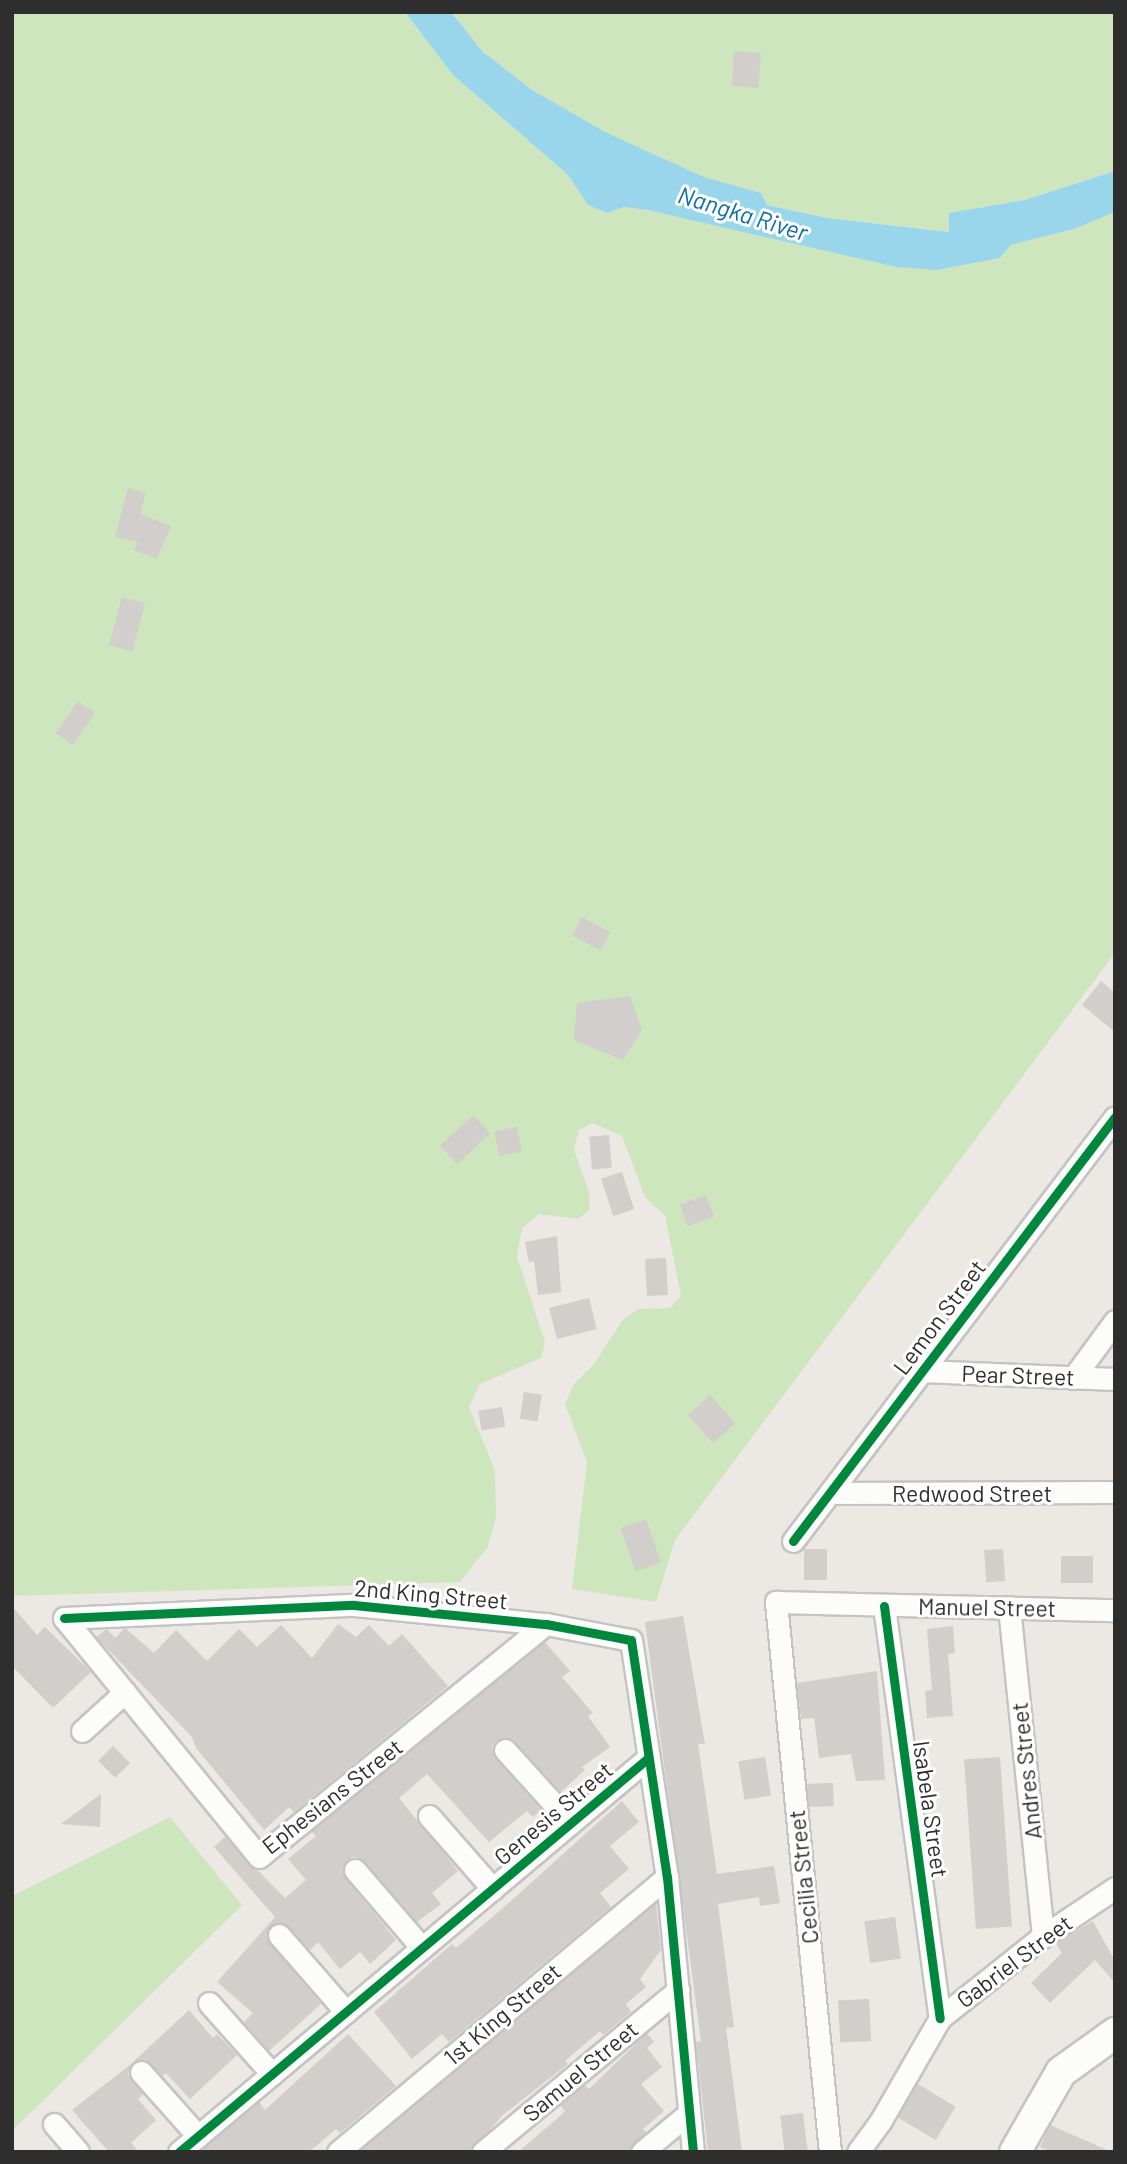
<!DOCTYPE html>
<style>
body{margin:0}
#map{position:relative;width:1127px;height:2164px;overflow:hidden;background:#ece8e4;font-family:Barlow,sans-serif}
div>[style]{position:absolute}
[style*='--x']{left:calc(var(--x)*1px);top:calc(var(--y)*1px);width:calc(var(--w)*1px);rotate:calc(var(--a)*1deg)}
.green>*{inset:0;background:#cee6be}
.water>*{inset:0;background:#99d6ec}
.building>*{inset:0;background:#d1cecb;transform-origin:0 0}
.roads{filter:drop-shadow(2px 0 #c5c4c5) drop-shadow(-2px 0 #c5c4c5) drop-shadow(0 2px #c5c4c5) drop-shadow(0 -2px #c5c4c5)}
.street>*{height:21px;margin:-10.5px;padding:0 10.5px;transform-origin:10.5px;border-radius:10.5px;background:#fcfcfb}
.secondary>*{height:30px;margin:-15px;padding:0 15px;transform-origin:15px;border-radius:15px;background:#fcfcfb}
.cycleway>*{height:9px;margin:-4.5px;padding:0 4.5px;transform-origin:4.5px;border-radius:4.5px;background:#00873e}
span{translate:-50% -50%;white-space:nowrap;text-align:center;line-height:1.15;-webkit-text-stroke:6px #fff;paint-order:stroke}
.street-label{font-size:23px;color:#2e2e2e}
.water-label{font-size:24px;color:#0d6fa3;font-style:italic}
.frame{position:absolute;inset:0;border:14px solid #2e2e2e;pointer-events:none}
</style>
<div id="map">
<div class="green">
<i style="clip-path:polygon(12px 12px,405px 12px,453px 75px,568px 175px,588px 205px,607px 213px,624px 207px,648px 210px,937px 270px,1000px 258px,1011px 245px,1074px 229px,1115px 212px,1115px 953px,675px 1540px,656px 1602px,572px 1589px,587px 1462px,565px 1404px,574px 1384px,594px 1364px,622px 1321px,638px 1309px,670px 1308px,681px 1296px,665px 1216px,645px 1197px,622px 1136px,592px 1123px,579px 1130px,574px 1150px,589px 1192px,590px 1210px,578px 1219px,539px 1214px,522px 1228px,517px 1257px,545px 1342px,541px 1358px,480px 1384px,469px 1407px,495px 1470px,496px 1518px,487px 1548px,460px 1582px,12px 1596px)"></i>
<i style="clip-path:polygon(451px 12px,1115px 12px,1115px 171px,1025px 200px,950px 213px,950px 232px,827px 218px,767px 205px,761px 193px,704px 177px,607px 133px,532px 90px,482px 51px)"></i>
<i style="clip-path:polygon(170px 1817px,242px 1905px,12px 2131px,12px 1896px)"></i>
</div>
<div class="water">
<i style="clip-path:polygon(405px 12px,451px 12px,482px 51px,532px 90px,607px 133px,704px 177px,761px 193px,767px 205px,827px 218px,949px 232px,949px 213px,1025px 200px,1115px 171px,1115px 212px,1074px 229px,1011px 245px,1000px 258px,937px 270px,896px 267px,648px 210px,624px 207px,607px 213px,588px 205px,568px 175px,453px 75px)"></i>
</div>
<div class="building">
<i style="left:734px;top:51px;width:27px;height:35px;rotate:4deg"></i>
<i style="clip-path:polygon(128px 488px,146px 493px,140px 514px,171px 526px,157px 559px,134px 550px,138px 542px,115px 537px)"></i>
<i style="left:122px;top:597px;width:24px;height:50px;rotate:15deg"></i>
<i style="left:78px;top:701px;width:21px;height:39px;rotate:35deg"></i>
<i style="left:582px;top:917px;width:32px;height:21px;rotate:28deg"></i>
<i style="clip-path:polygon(1101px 981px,1115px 993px,1115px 1032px,1082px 1005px)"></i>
<i style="clip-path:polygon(630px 996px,642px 1030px,623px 1060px,574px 1040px,577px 1003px)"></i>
<i style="left:473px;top:1115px;width:25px;height:45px;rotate:47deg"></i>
<i style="left:517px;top:1127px;width:25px;height:23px;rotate:79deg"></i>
<i style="left:609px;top:1135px;width:33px;height:20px;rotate:85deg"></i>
<i style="left:622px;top:1172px;width:39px;height:22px;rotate:72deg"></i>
<i style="left:706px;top:1195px;width:23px;height:28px;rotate:70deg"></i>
<i style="clip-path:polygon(557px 1236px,561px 1292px,538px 1295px,534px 1261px,529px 1262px,525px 1242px)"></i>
<i style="left:666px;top:1258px;width:37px;height:21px;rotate:87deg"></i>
<i style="left:589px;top:1298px;width:32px;height:41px;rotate:76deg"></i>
<i style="left:524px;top:1392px;width:18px;height:27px;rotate:9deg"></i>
<i style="left:710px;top:1395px;width:38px;height:30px;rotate:48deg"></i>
<i style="left:502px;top:1407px;width:20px;height:24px;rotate:81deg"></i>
<i style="left:646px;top:1519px;width:46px;height:27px;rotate:71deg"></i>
<i style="left:804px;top:1549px;width:23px;height:31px"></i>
<i style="left:1003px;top:1549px;width:32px;height:19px;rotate:86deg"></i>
<i style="left:1093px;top:1556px;width:27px;height:32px;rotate:90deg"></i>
<i style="clip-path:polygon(12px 1606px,37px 1635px,45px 1627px,91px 1672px,53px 1708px,12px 1666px)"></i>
<i style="clip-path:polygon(683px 1616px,705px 1744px,698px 1744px,717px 1874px,774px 1866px,780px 1903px,760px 1906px,759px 1897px,718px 1904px,734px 2027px,726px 2028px,742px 2152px,708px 2152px,696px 2042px,701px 2041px,645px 1622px)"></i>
<i style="clip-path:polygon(338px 1624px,356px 1637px,369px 1625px,389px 1646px,402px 1634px,448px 1686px,294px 1812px,289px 1807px,264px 1830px,196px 1748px,192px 1737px,96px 1637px,107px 1629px,115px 1638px,125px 1628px,154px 1653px,176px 1630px,207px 1661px,239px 1629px,257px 1647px,281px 1625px,312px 1658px)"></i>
<i style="clip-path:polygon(953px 1626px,955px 1653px,948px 1654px,953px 1716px,927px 1718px,925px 1691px,932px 1690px,927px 1629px)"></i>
<i style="clip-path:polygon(545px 1642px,570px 1671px,562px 1677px,593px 1713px,588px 1716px,610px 1747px,582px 1767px,585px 1770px,561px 1792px,514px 1741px,497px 1740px,492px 1747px,495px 1758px,541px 1810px,533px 1817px,527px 1811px,489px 1842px,427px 1774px,399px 1798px,458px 1871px,432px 1893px,441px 1904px,417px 1922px,364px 1861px,353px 1857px,346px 1861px,345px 1878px,396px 1940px,370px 1964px,360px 1952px,340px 1969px,318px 1942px,310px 1950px,284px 1923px,270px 1926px,269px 1943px,321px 2004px,269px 2051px,244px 2022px,253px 2013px,217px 1982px,275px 1917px,214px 1847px,225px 1837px,285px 1898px,306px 1880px,288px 1859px,316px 1836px,311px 1831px)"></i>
<i style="clip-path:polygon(877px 1671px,885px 1780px,856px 1781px,851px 1754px,819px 1758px,814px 1718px,801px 1719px,797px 1683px)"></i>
<i style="left:113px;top:1746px;width:24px;height:21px;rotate:45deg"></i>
<i style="left:765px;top:1757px;width:39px;height:27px;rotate:81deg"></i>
<i style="left:1000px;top:1757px;width:170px;height:36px;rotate:86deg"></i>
<i style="left:833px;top:1783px;width:23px;height:26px;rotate:88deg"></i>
<i style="clip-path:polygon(101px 1794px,100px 1827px,61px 1824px)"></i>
<i style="clip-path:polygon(622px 1801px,639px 1822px,610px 1846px,629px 1869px,600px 1893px,611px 1907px,449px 2042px,442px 2034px,412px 2059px,374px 2012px,452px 1944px,456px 1948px,512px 1900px)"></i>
<i style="clip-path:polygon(656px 1903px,661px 1950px,640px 1979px,646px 1987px,626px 2004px,631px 2012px,603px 2035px,600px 2031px,565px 2061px,568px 2064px,504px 2114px,470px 2152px,359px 2152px)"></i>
<i style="left:895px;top:1917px;width:42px;height:31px;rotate:82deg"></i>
<i style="clip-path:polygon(1093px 1921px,1115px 1961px,1115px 1983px,1095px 1960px,1050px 2003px,1031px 1983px,1062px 1953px,1056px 1943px)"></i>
<i style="left:869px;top:1999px;width:42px;height:31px;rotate:87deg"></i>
<i style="clip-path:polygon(189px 2010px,213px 2038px,217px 2034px,237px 2055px,190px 2099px,166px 2073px,163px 2076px,146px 2060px,134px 2061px)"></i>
<i style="clip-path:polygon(647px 2033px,654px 2042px,647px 2048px,662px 2067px,641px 2084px,664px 2111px,643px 2129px,646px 2132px,629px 2152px,518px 2152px,560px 2116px,565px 2111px,560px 2105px,585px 2085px,589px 2089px)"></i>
<i style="clip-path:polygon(348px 2034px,396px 2086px,340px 2133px,336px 2129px,309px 2152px,200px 2152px,259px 2102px,265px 2110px)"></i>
<i style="clip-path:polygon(131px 2064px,128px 2075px,143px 2094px,138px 2099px,156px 2120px,131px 2143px,139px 2152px,109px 2152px,72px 2110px)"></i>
<i style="left:918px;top:2084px;width:44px;height:39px;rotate:31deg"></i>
<i style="left:803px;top:2113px;width:39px;height:23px;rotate:83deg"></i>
<i style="clip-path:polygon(1050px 2125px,1112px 2152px,1052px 2152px,1040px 2147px)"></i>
</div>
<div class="roads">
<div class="street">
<i style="--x:922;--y:1371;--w:193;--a:2.4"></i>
<i style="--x:1073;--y:1378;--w:71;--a:-53.6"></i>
<i style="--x:830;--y:1493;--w:285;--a:-0.2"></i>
<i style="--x:793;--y:1541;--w:532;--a:-52.79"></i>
<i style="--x:884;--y:1606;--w:416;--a:82.3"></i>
<i style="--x:1009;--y:1607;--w:331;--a:84.1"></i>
<i style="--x:64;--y:1618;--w:290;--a:-2.6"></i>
<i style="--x:354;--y:1605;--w:193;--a:5.7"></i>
<i style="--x:546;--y:1624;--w:86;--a:10.7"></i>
<i style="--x:631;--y:1640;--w:240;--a:81.4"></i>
<i style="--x:667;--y:1877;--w:276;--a:84.6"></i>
<i style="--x:64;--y:1618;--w:308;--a:50.8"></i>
<i style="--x:259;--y:1857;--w:370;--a:-39.1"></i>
<i style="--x:82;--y:1731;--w:58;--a:-42.2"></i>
<i style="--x:505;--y:1750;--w:98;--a:47.9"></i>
<i style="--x:429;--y:1816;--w:97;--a:48.8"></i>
<i style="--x:355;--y:1870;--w:103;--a:49.3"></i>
<i style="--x:279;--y:1935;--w:102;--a:49"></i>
<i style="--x:209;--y:2003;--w:95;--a:48.4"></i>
<i style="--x:141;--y:2072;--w:86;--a:48.3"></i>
<i style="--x:54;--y:2124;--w:37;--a:49"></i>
<i style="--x:179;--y:2152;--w:613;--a:-40.03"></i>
<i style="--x:338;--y:2152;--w:429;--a:-39.9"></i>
<i style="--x:483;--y:2152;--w:254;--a:-39.7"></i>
<i style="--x:642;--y:2152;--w:61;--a:-39.7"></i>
<i style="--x:830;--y:2152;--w:553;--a:-95.61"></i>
<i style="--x:776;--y:1602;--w:339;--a:1.4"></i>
<i style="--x:858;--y:2152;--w:37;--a:-54"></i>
<i style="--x:880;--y:2122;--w:120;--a:-60"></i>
<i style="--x:940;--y:2018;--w:132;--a:-38.5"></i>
<i style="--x:1043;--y:1936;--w:87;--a:-33.7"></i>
</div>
<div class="secondary">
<i style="--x:1015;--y:2152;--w:92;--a:-60.1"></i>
<i style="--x:1061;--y:2072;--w:67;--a:-35.8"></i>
</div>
</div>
<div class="cycleway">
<i style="--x:793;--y:1541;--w:532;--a:-52.79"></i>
<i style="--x:884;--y:1606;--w:416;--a:82.3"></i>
<i style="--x:64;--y:1618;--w:290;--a:-2.6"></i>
<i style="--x:354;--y:1605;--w:193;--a:5.7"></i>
<i style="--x:546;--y:1624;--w:86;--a:10.7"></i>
<i style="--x:631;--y:1640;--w:240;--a:81.4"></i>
<i style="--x:667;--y:1877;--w:276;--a:84.6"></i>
<i style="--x:179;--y:2152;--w:613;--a:-40.03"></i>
</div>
<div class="street-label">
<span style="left:939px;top:1317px;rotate:-53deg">Lemon Street</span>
<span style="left:1018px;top:1375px;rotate:2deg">Pear Street</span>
<span style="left:972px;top:1493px">Redwood Street</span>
<span style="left:431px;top:1594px;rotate:5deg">2nd King Street</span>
<span style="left:987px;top:1607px;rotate:1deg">Manuel Street</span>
<span style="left:1026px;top:1771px;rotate:-96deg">Andres Street</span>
<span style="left:332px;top:1796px;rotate:-38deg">Ephesians Street</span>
<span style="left:931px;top:1809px;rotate:82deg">Isabela Street</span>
<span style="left:553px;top:1813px;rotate:-40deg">Genesis Street</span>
<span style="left:803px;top:1877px;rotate:-96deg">Cecilia Street</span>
<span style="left:1014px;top:1961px;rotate:-37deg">Gabriel Street</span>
<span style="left:502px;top:2014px;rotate:-40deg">1st King Street</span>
<span style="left:580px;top:2071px;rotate:-40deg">Samuel Street</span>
</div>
<div class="water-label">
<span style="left:743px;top:213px;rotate:17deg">Nangka River</span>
</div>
<div class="frame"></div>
</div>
